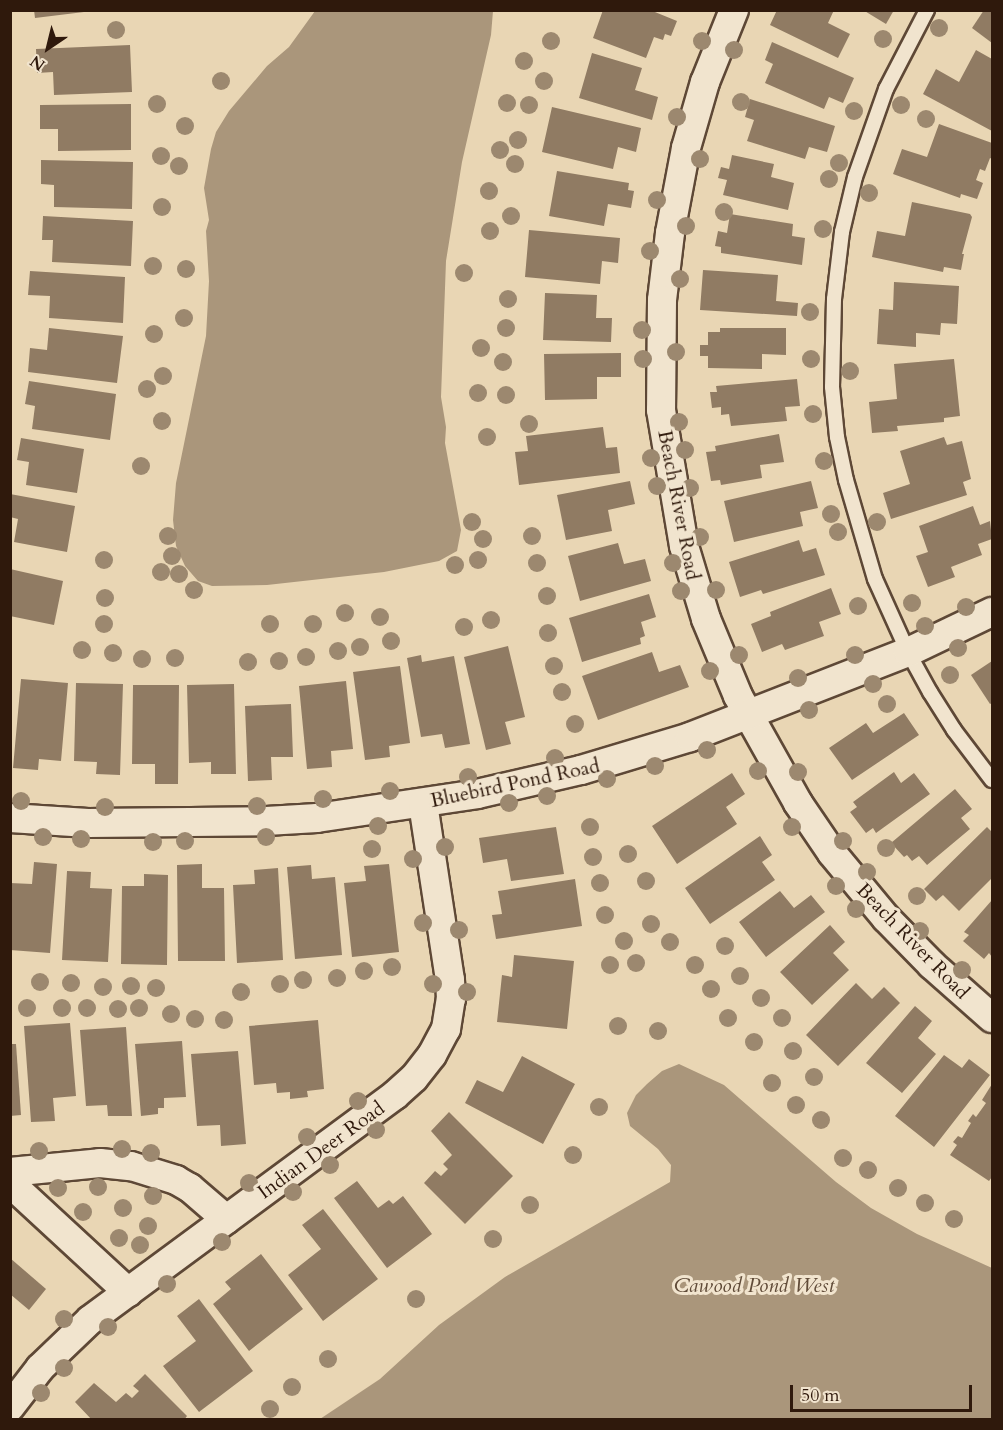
<!DOCTYPE html>
<style>
body{margin:0}
#map{position:relative;width:1003px;height:1430px;overflow:hidden;background:#e9d6b4;font-family:Cardo,serif}
div>[style]{position:absolute}
[style*='--x']{left:calc(var(--x)*1px);top:calc(var(--y)*1px);width:calc(var(--w)*1px);rotate:calc(var(--a)*1deg)}
.water>*{inset:0;background:#aa967b}
.building>*{inset:0;background:#907b63}
.roads{filter:drop-shadow(2px 0 #5e4836) drop-shadow(-2px 0 #5e4836) drop-shadow(0 2px #5e4836) drop-shadow(0 -2px #5e4836)}
.lane>*{height:14px;margin:-7px;padding:0 7px;transform-origin:7px;border-radius:7px;background:#f1e4ce}
.street>*{height:28px;margin:-14px;padding:0 14px;transform-origin:14px;border-radius:14px;background:#f1e4ce}
.trees>*{width:18px;height:18px;margin:-9px;border-radius:50%;background:#9c886f}
span{translate:-50% -50%;white-space:nowrap;text-align:center;line-height:1.15;-webkit-text-stroke:6px #f1e4ce;paint-order:stroke}
.street-label{font-size:20px;color:#2f190c}
.water-label{font-size:21px;color:#604b38;font-style:italic}
.frame{position:absolute;inset:0;border:12px solid #2f190c;pointer-events:none}
.north{position:absolute;left:18px;top:18px;width:60px;height:60px;-webkit-text-stroke:4px #f1e4ce;paint-order:stroke;rotate:215deg;font-size:16px;font-weight:700;line-height:24px;text-align:center;color:#2f190c}
.north::after{content:'';display:block;margin:auto;width:21px;height:27px;background:#2f190c;clip-path:polygon(50% 0,100% 100%,50% 72%,0 100%)}
.scale{position:absolute;left:790px;top:1385px;width:182px;height:27px;box-sizing:border-box;border:3px solid #2f190c;border-top:0;padding-left:8px;font-size:18px;line-height:21px;white-space:nowrap;color:#2f190c;-webkit-text-stroke:4px #f1e4ce;paint-order:stroke}
</style>
<div id="map">
<div class="water">
<i style="clip-path:polygon(315px 11px,493px 11px,491px 35px,462px 162px,446px 261px,441px 397px,446px 427px,445px 443px,461px 530px,457px 551px,439px 561px,384px 572px,267px 585px,212px 586px,198px 581px,185px 566px,176px 546px,173px 520px,176px 483px,206px 336px,209px 281px,206px 231px,209px 220px,204px 188px,211px 149px,216px 132px,229px 111px,267px 66px,289px 47px)"></i>
<i style="clip-path:polygon(679px 1064px,724px 1085px,836px 1182px,871px 1208px,917px 1234px,992px 1268px,992px 1419px,320px 1419px,380px 1379px,439px 1325px,505px 1277px,670px 1182px,671px 1165px,658px 1149px,630px 1126px,627px 1113px,636px 1095px,647px 1084px,662px 1071px)"></i>
</div>
<div class="building">
<i style="clip-path:polygon(34px 10px,84px 10px,84px 12px,35px 18px)"></i>
<i style="clip-path:polygon(603px 10px,650px 10px,677px 21px,671px 36px,665px 34px,663px 40px,654px 37px,646px 58px,593px 38px)"></i>
<i style="clip-path:polygon(777px 10px,834px 10px,828px 23px,850px 34px,838px 58px,770px 25px)"></i>
<i style="clip-path:polygon(863px 10px,894px 10px,886px 24px)"></i>
<i style="clip-path:polygon(984px 10px,992px 10px,992px 43px,972px 28px)"></i>
<i style="clip-path:polygon(772px 42px,854px 78px,843px 103px,829px 97px,824px 109px,765px 83px,773px 64px,765px 60px)"></i>
<i style="clip-path:polygon(130px 45px,132px 92px,54px 95px,53px 72px,37px 73px,36px 49px)"></i>
<i style="clip-path:polygon(976px 50px,992px 59px,992px 131px,923px 94px,936px 69px,959px 82px)"></i>
<i style="clip-path:polygon(592px 53px,642px 68px,635px 90px,658px 97px,652px 120px,579px 98px)"></i>
<i style="clip-path:polygon(750px 99px,835px 126px,827px 152px,809px 147px,805px 159px,747px 141px,754px 120px,745px 117px)"></i>
<i style="clip-path:polygon(131px 104px,131px 150px,58px 151px,58px 129px,40px 129px,40px 105px)"></i>
<i style="clip-path:polygon(552px 107px,641px 128px,636px 152px,618px 147px,613px 169px,542px 152px)"></i>
<i style="clip-path:polygon(939px 124px,992px 143px,992px 159px,990px 158px,985px 171px,980px 169px,976px 180px,983px 183px,977px 199px,961px 194px,960px 198px,893px 174px,902px 149px,927px 157px)"></i>
<i style="clip-path:polygon(732px 155px,774px 164px,771px 177px,794px 183px,788px 210px,723px 195px,727px 180px,718px 178px,721px 167px,729px 169px)"></i>
<i style="clip-path:polygon(41px 160px,133px 162px,132px 209px,54px 207px,54px 185px,41px 184px)"></i>
<i style="clip-path:polygon(557px 171px,629px 183px,628px 190px,634px 191px,631px 208px,608px 204px,604px 226px,549px 216px)"></i>
<i style="clip-path:polygon(912px 202px,970px 214px,972px 217px,962px 254px,964px 254px,961px 270px,944px 267px,943px 272px,872px 257px,877px 231px,905px 236px)"></i>
<i style="clip-path:polygon(730px 214px,793px 224px,792px 236px,805px 238px,802px 265px,721px 253px,721px 247px,715px 246px,718px 231px,727px 233px)"></i>
<i style="clip-path:polygon(43px 216px,133px 221px,131px 266px,52px 262px,53px 240px,42px 240px)"></i>
<i style="clip-path:polygon(529px 230px,620px 238px,618px 263px,602px 261px,600px 284px,525px 277px)"></i>
<i style="clip-path:polygon(703px 270px,778px 275px,776px 301px,798px 303px,797px 316px,700px 310px)"></i>
<i style="clip-path:polygon(30px 271px,125px 277px,123px 323px,49px 318px,50px 296px,28px 295px)"></i>
<i style="clip-path:polygon(894px 282px,959px 286px,957px 324px,941px 323px,940px 335px,916px 333px,916px 347px,877px 344px,879px 309px,893px 310px)"></i>
<i style="clip-path:polygon(545px 293px,597px 295px,596px 318px,612px 318px,611px 342px,543px 340px)"></i>
<i style="clip-path:polygon(49px 328px,123px 336px,117px 383px,28px 372px,30px 348px,47px 350px)"></i>
<i style="clip-path:polygon(720px 328px,786px 328px,786px 355px,762px 354px,762px 369px,708px 368px,708px 356px,700px 356px,700px 345px,708px 345px,708px 332px,720px 332px)"></i>
<i style="clip-path:polygon(621px 353px,621px 377px,597px 377px,597px 399px,545px 400px,544px 354px)"></i>
<i style="clip-path:polygon(954px 359px,960px 416px,944px 418px,944px 422px,897px 426px,898px 431px,872px 433px,869px 402px,897px 399px,894px 364px)"></i>
<i style="clip-path:polygon(797px 379px,800px 406px,785px 407px,787px 421px,731px 426px,729px 414px,721px 415px,721px 407px,712px 408px,710px 392px,717px 392px,716px 386px)"></i>
<i style="clip-path:polygon(29px 381px,116px 394px,110px 440px,32px 429px,35px 406px,25px 404px)"></i>
<i style="clip-path:polygon(603px 427px,606px 448px,617px 447px,620px 473px,519px 485px,515px 452px,528px 451px,526px 436px)"></i>
<i style="clip-path:polygon(779px 434px,784px 462px,760px 465px,762px 478px,721px 485px,720px 480px,711px 481px,706px 452px,716px 451px,715px 446px)"></i>
<i style="clip-path:polygon(944px 437px,947px 445px,962px 441px,971px 479px,963px 482px,967px 495px,891px 519px,883px 493px,910px 484px,900px 451px)"></i>
<i style="clip-path:polygon(21px 438px,84px 449px,77px 493px,26px 485px,29px 462px,17px 460px)"></i>
<i style="clip-path:polygon(630px 481px,635px 504px,608px 510px,612px 531px,566px 540px,557px 495px)"></i>
<i style="clip-path:polygon(811px 481px,818px 508px,800px 512px,803px 526px,734px 542px,724px 501px)"></i>
<i style="clip-path:polygon(10px 494px,75px 506px,67px 552px,14px 542px,18px 519px,10px 517px)"></i>
<i style="clip-path:polygon(973px 506px,980px 525px,990px 521px,992px 539px,978px 544px,982px 555px,951px 567px,955px 577px,928px 587px,916px 556px,928px 552px,919px 526px)"></i>
<i style="clip-path:polygon(799px 540px,803px 552px,816px 548px,825px 575px,763px 594px,761px 590px,740px 597px,729px 562px)"></i>
<i style="clip-path:polygon(618px 543px,624px 564px,645px 559px,651px 581px,580px 601px,568px 556px)"></i>
<i style="clip-path:polygon(10px 569px,63px 581px,54px 625px,10px 616px)"></i>
<i style="clip-path:polygon(831px 588px,841px 614px,819px 622px,824px 636px,785px 650px,782px 644px,762px 652px,751px 624px,771px 616px,770px 612px)"></i>
<i style="clip-path:polygon(649px 594px,656px 617px,641px 622px,645px 636px,640px 638px,641px 644px,582px 662px,569px 618px)"></i>
<i style="clip-path:polygon(508px 646px,525px 717px,505px 722px,511px 744px,486px 750px,464px 657px)"></i>
<i style="clip-path:polygon(652px 652px,659px 672px,680px 665px,689px 687px,598px 720px,582px 676px)"></i>
<i style="clip-path:polygon(421px 655px,422px 662px,454px 656px,470px 744px,445px 748px,442px 734px,421px 737px,407px 658px)"></i>
<i style="clip-path:polygon(992px 661px,992px 703px,990px 704px,971px 675px)"></i>
<i style="clip-path:polygon(400px 666px,410px 743px,389px 746px,390px 757px,365px 760px,353px 672px)"></i>
<i style="clip-path:polygon(21px 679px,68px 683px,61px 761px,39px 759px,38px 770px,13px 768px)"></i>
<i style="clip-path:polygon(346px 681px,353px 749px,331px 751px,332px 767px,307px 769px,299px 686px)"></i>
<i style="clip-path:polygon(76px 683px,123px 684px,120px 775px,96px 774px,97px 762px,74px 761px)"></i>
<i style="clip-path:polygon(234px 684px,236px 774px,211px 774px,211px 762px,189px 763px,187px 685px)"></i>
<i style="clip-path:polygon(133px 685px,179px 685px,178px 784px,155px 784px,155px 764px,132px 764px)"></i>
<i style="clip-path:polygon(291px 704px,293px 757px,271px 757px,272px 780px,248px 781px,245px 706px)"></i>
<i style="clip-path:polygon(904px 713px,919px 735px,852px 780px,829px 748px,866px 723px,873px 733px)"></i>
<i style="clip-path:polygon(894px 772px,901px 783px,914px 773px,930px 794px,876px 833px,873px 828px,866px 833px,850px 812px,857px 807px,853px 802px)"></i>
<i style="clip-path:polygon(732px 773px,745px 794px,726px 807px,737px 824px,677px 864px,652px 826px)"></i>
<i style="clip-path:polygon(955px 789px,972px 809px,961px 818px,970px 829px,927px 865px,919px 856px,912px 861px,907px 855px,904px 857px,891px 843px)"></i>
<i style="clip-path:polygon(556px 827px,564px 874px,511px 881px,507px 859px,483px 863px,479px 838px)"></i>
<i style="clip-path:polygon(987px 827px,992px 832px,992px 878px,959px 911px,943px 895px,936px 901px,924px 889px)"></i>
<i style="clip-path:polygon(760px 836px,772px 855px,762px 862px,775px 880px,710px 924px,685px 888px)"></i>
<i style="clip-path:polygon(34px 862px,57px 864px,50px 953px,10px 950px,10px 883px,32px 884px)"></i>
<i style="clip-path:polygon(202px 864px,202px 888px,224px 888px,225px 961px,178px 961px,177px 865px)"></i>
<i style="clip-path:polygon(389px 864px,399px 952px,352px 957px,344px 883px,366px 881px,364px 866px)"></i>
<i style="clip-path:polygon(311px 865px,312px 879px,335px 877px,342px 955px,295px 959px,287px 867px)"></i>
<i style="clip-path:polygon(278px 868px,283px 960px,237px 963px,233px 885px,255px 884px,254px 870px)"></i>
<i style="clip-path:polygon(67px 871px,91px 872px,90px 888px,112px 889px,108px 962px,62px 960px)"></i>
<i style="clip-path:polygon(144px 874px,168px 875px,167px 965px,121px 964px,122px 886px,144px 886px)"></i>
<i style="clip-path:polygon(575px 879px,582px 926px,496px 939px,492px 915px,502px 914px,498px 891px)"></i>
<i style="clip-path:polygon(780px 891px,794px 908px,811px 895px,825px 912px,766px 957px,739px 922px)"></i>
<i style="clip-path:polygon(992px 900px,992px 957px,989px 953px,984px 959px,963px 941px,969px 935px,964px 932px)"></i>
<i style="clip-path:polygon(830px 925px,845px 942px,833px 953px,849px 970px,812px 1005px,780px 972px)"></i>
<i style="clip-path:polygon(514px 955px,574px 961px,567px 1029px,497px 1022px,502px 975px,512px 977px)"></i>
<i style="clip-path:polygon(856px 983px,872px 999px,884px 987px,900px 1003px,838px 1066px,806px 1035px)"></i>
<i style="clip-path:polygon(915px 1006px,932px 1021px,918px 1038px,936px 1054px,902px 1093px,866px 1063px)"></i>
<i style="clip-path:polygon(318px 1020px,324px 1089px,307px 1091px,308px 1097px,290px 1099px,290px 1092px,277px 1093px,276px 1083px,254px 1085px,249px 1026px)"></i>
<i style="clip-path:polygon(70px 1023px,76px 1096px,53px 1098px,55px 1121px,31px 1122px,24px 1026px)"></i>
<i style="clip-path:polygon(126px 1027px,132px 1116px,108px 1116px,107px 1105px,86px 1106px,80px 1030px)"></i>
<i style="clip-path:polygon(182px 1041px,186px 1097px,164px 1098px,164px 1108px,158px 1108px,158px 1114px,141px 1116px,135px 1044px)"></i>
<i style="clip-path:polygon(10px 1044px,16px 1044px,21px 1115px,10px 1116px)"></i>
<i style="clip-path:polygon(238px 1051px,246px 1144px,221px 1146px,220px 1125px,197px 1126px,191px 1054px)"></i>
<i style="clip-path:polygon(944px 1055px,962px 1068px,969px 1059px,990px 1075px,934px 1147px,895px 1116px)"></i>
<i style="clip-path:polygon(522px 1056px,575px 1084px,543px 1144px,465px 1103px,477px 1080px,503px 1092px)"></i>
<i style="clip-path:polygon(992px 1084px,992px 1177px,989px 1181px,950px 1155px,957px 1145px,953px 1142px,958px 1136px,962px 1138px,971px 1123px,968px 1121px,973px 1114px,976px 1117px,986px 1103px,982px 1100px)"></i>
<i style="clip-path:polygon(449px 1112px,513px 1176px,465px 1224px,424px 1183px,435px 1171px,441px 1176px,448px 1169px,443px 1164px,452px 1155px,431px 1131px)"></i>
<i style="clip-path:polygon(357px 1181px,378px 1208px,389px 1200px,393px 1204px,403px 1196px,432px 1234px,387px 1268px,334px 1198px)"></i>
<i style="clip-path:polygon(323px 1209px,378px 1279px,323px 1321px,288px 1275px,321px 1249px,302px 1225px)"></i>
<i style="clip-path:polygon(261px 1254px,303px 1309px,249px 1351px,213px 1304px,231px 1289px,225px 1282px)"></i>
<i style="clip-path:polygon(10px 1258px,46px 1289px,29px 1310px,10px 1294px)"></i>
<i style="clip-path:polygon(199px 1299px,253px 1371px,199px 1412px,163px 1366px,196px 1341px,177px 1316px)"></i>
<i style="clip-path:polygon(145px 1374px,187px 1416px,184px 1420px,92px 1420px,75px 1402px,94px 1383px,116px 1402px,126px 1393px,132px 1398px,139px 1391px,133px 1386px)"></i>
</div>
<div class="roads">
<div class="lane">
<i style="--x:927;--y:10;--w:89;--a:117.4"></i>
<i style="--x:886;--y:89;--w:93;--a:109.4"></i>
<i style="--x:855;--y:177;--w:57;--a:103.3"></i>
<i style="--x:842;--y:232;--w:67;--a:96.8"></i>
<i style="--x:834;--y:299;--w:88;--a:91.3"></i>
<i style="--x:832;--y:387;--w:50;--a:84.3"></i>
<i style="--x:837;--y:437;--w:44;--a:78.2"></i>
<i style="--x:846;--y:480;--w:103;--a:73.7"></i>
<i style="--x:875;--y:579;--w:80;--a:65.7"></i>
<i style="--x:908;--y:652;--w:46;--a:61.2"></i>
<i style="--x:930;--y:692;--w:45;--a:57.7"></i>
<i style="--x:954;--y:730;--w:63;--a:52.8"></i>
</div>
<div class="street">
<i style="--x:734;--y:10;--w:78;--a:111.9"></i>
<i style="--x:705;--y:82;--w:69;--a:106.1"></i>
<i style="--x:686;--y:148;--w:86;--a:100.7"></i>
<i style="--x:670;--y:233;--w:67;--a:96.8"></i>
<i style="--x:662;--y:300;--w:110;--a:90.5"></i>
<i style="--x:661;--y:410;--w:138;--a:80.4"></i>
<i style="--x:684;--y:546;--w:76;--a:73.2"></i>
<i style="--x:706;--y:619;--w:83;--a:67.4"></i>
<i style="--x:738;--y:696;--w:123;--a:60.7"></i>
<i style="--x:798;--y:803;--w:60;--a:55.8"></i>
<i style="--x:832;--y:853;--w:85;--a:50.3"></i>
<i style="--x:886;--y:918;--w:66;--a:45.6"></i>
<i style="--x:932;--y:965;--w:80;--a:41.5"></i>
<i style="--x:10;--y:818;--w:78;--a:3.7"></i>
<i style="--x:88;--y:823;--w:178;--a:-0.6"></i>
<i style="--x:266;--y:821;--w:51;--a:-3.4"></i>
<i style="--x:317;--y:818;--w:162;--a:-8.5"></i>
<i style="--x:477;--y:794;--w:107;--a:-13"></i>
<i style="--x:581;--y:770;--w:114;--a:-16.8"></i>
<i style="--x:690;--y:737;--w:234;--a:-21.3"></i>
<i style="--x:908;--y:652;--w:93;--a:-25.5"></i>
<i style="--x:10;--y:1172;--w:90;--a:-5.7"></i>
<i style="--x:100;--y:1163;--w:31;--a:6"></i>
<i style="--x:131;--y:1166;--w:47;--a:17.3"></i>
<i style="--x:176;--y:1180;--w:16;--a:30"></i>
<i style="--x:190;--y:1188;--w:48;--a:40.7"></i>
<i style="--x:10;--y:1183;--w:161;--a:42.7"></i>
<i style="--x:10;--y:1407;--w:49;--a:-52.4"></i>
<i style="--x:40;--y:1368;--w:69;--a:-43.8"></i>
<i style="--x:90;--y:1320;--w:379;--a:-36.4"></i>
<i style="--x:395;--y:1095;--w:25;--a:-42"></i>
<i style="--x:414;--y:1078;--w:29;--a:-52"></i>
<i style="--x:432;--y:1055;--w:30;--a:-62"></i>
<i style="--x:446;--y:1029;--w:30;--a:-81"></i>
<i style="--x:451;--y:999;--w:19;--a:-93"></i>
<i style="--x:450;--y:980;--w:178;--a:-98.7"></i>
</div>
</div>
<div class="trees">
<i style="left:939px;top:28px"></i>
<i style="left:116px;top:30px"></i>
<i style="left:883px;top:39px"></i>
<i style="left:551px;top:41px"></i>
<i style="left:702px;top:41px"></i>
<i style="left:734px;top:50px"></i>
<i style="left:524px;top:61px"></i>
<i style="left:221px;top:81px"></i>
<i style="left:544px;top:81px"></i>
<i style="left:741px;top:102px"></i>
<i style="left:507px;top:103px"></i>
<i style="left:157px;top:104px"></i>
<i style="left:529px;top:105px"></i>
<i style="left:901px;top:105px"></i>
<i style="left:854px;top:111px"></i>
<i style="left:677px;top:117px"></i>
<i style="left:926px;top:119px"></i>
<i style="left:185px;top:126px"></i>
<i style="left:518px;top:140px"></i>
<i style="left:500px;top:150px"></i>
<i style="left:161px;top:156px"></i>
<i style="left:700px;top:159px"></i>
<i style="left:839px;top:163px"></i>
<i style="left:515px;top:164px"></i>
<i style="left:179px;top:166px"></i>
<i style="left:829px;top:179px"></i>
<i style="left:489px;top:191px"></i>
<i style="left:869px;top:193px"></i>
<i style="left:657px;top:200px"></i>
<i style="left:162px;top:207px"></i>
<i style="left:724px;top:212px"></i>
<i style="left:511px;top:216px"></i>
<i style="left:686px;top:226px"></i>
<i style="left:823px;top:229px"></i>
<i style="left:490px;top:231px"></i>
<i style="left:650px;top:251px"></i>
<i style="left:153px;top:266px"></i>
<i style="left:186px;top:269px"></i>
<i style="left:464px;top:273px"></i>
<i style="left:680px;top:279px"></i>
<i style="left:508px;top:299px"></i>
<i style="left:810px;top:312px"></i>
<i style="left:184px;top:318px"></i>
<i style="left:506px;top:328px"></i>
<i style="left:642px;top:330px"></i>
<i style="left:154px;top:334px"></i>
<i style="left:481px;top:348px"></i>
<i style="left:676px;top:352px"></i>
<i style="left:643px;top:359px"></i>
<i style="left:811px;top:359px"></i>
<i style="left:503px;top:362px"></i>
<i style="left:850px;top:371px"></i>
<i style="left:163px;top:376px"></i>
<i style="left:147px;top:389px"></i>
<i style="left:478px;top:393px"></i>
<i style="left:506px;top:395px"></i>
<i style="left:813px;top:414px"></i>
<i style="left:162px;top:421px"></i>
<i style="left:679px;top:422px"></i>
<i style="left:529px;top:424px"></i>
<i style="left:487px;top:437px"></i>
<i style="left:685px;top:450px"></i>
<i style="left:651px;top:458px"></i>
<i style="left:824px;top:461px"></i>
<i style="left:141px;top:466px"></i>
<i style="left:657px;top:486px"></i>
<i style="left:690px;top:488px"></i>
<i style="left:831px;top:514px"></i>
<i style="left:472px;top:522px"></i>
<i style="left:877px;top:522px"></i>
<i style="left:838px;top:532px"></i>
<i style="left:168px;top:536px"></i>
<i style="left:532px;top:536px"></i>
<i style="left:700px;top:537px"></i>
<i style="left:483px;top:539px"></i>
<i style="left:172px;top:556px"></i>
<i style="left:104px;top:560px"></i>
<i style="left:478px;top:560px"></i>
<i style="left:537px;top:563px"></i>
<i style="left:673px;top:563px"></i>
<i style="left:455px;top:565px"></i>
<i style="left:161px;top:572px"></i>
<i style="left:179px;top:574px"></i>
<i style="left:194px;top:590px"></i>
<i style="left:716px;top:590px"></i>
<i style="left:681px;top:591px"></i>
<i style="left:547px;top:596px"></i>
<i style="left:105px;top:598px"></i>
<i style="left:912px;top:603px"></i>
<i style="left:858px;top:606px"></i>
<i style="left:966px;top:607px"></i>
<i style="left:345px;top:613px"></i>
<i style="left:380px;top:617px"></i>
<i style="left:491px;top:620px"></i>
<i style="left:104px;top:624px"></i>
<i style="left:270px;top:624px"></i>
<i style="left:313px;top:624px"></i>
<i style="left:925px;top:626px"></i>
<i style="left:464px;top:627px"></i>
<i style="left:548px;top:633px"></i>
<i style="left:391px;top:641px"></i>
<i style="left:360px;top:647px"></i>
<i style="left:958px;top:648px"></i>
<i style="left:82px;top:650px"></i>
<i style="left:338px;top:651px"></i>
<i style="left:113px;top:653px"></i>
<i style="left:739px;top:655px"></i>
<i style="left:855px;top:655px"></i>
<i style="left:306px;top:657px"></i>
<i style="left:175px;top:658px"></i>
<i style="left:142px;top:659px"></i>
<i style="left:279px;top:661px"></i>
<i style="left:248px;top:662px"></i>
<i style="left:554px;top:666px"></i>
<i style="left:710px;top:671px"></i>
<i style="left:950px;top:675px"></i>
<i style="left:798px;top:678px"></i>
<i style="left:873px;top:684px"></i>
<i style="left:562px;top:692px"></i>
<i style="left:887px;top:704px"></i>
<i style="left:809px;top:710px"></i>
<i style="left:575px;top:724px"></i>
<i style="left:707px;top:750px"></i>
<i style="left:555px;top:758px"></i>
<i style="left:655px;top:766px"></i>
<i style="left:758px;top:771px"></i>
<i style="left:798px;top:772px"></i>
<i style="left:468px;top:777px"></i>
<i style="left:607px;top:779px"></i>
<i style="left:390px;top:791px"></i>
<i style="left:547px;top:796px"></i>
<i style="left:323px;top:799px"></i>
<i style="left:21px;top:801px"></i>
<i style="left:509px;top:803px"></i>
<i style="left:257px;top:806px"></i>
<i style="left:105px;top:807px"></i>
<i style="left:378px;top:826px"></i>
<i style="left:590px;top:827px"></i>
<i style="left:792px;top:827px"></i>
<i style="left:43px;top:837px"></i>
<i style="left:266px;top:837px"></i>
<i style="left:81px;top:839px"></i>
<i style="left:185px;top:841px"></i>
<i style="left:843px;top:841px"></i>
<i style="left:153px;top:842px"></i>
<i style="left:445px;top:847px"></i>
<i style="left:886px;top:848px"></i>
<i style="left:372px;top:849px"></i>
<i style="left:628px;top:854px"></i>
<i style="left:593px;top:857px"></i>
<i style="left:413px;top:859px"></i>
<i style="left:867px;top:872px"></i>
<i style="left:646px;top:881px"></i>
<i style="left:600px;top:883px"></i>
<i style="left:836px;top:886px"></i>
<i style="left:917px;top:896px"></i>
<i style="left:856px;top:909px"></i>
<i style="left:605px;top:915px"></i>
<i style="left:423px;top:923px"></i>
<i style="left:651px;top:924px"></i>
<i style="left:459px;top:930px"></i>
<i style="left:920px;top:931px"></i>
<i style="left:624px;top:941px"></i>
<i style="left:670px;top:942px"></i>
<i style="left:725px;top:946px"></i>
<i style="left:636px;top:963px"></i>
<i style="left:610px;top:965px"></i>
<i style="left:695px;top:965px"></i>
<i style="left:392px;top:967px"></i>
<i style="left:962px;top:970px"></i>
<i style="left:364px;top:971px"></i>
<i style="left:740px;top:976px"></i>
<i style="left:337px;top:978px"></i>
<i style="left:303px;top:980px"></i>
<i style="left:40px;top:982px"></i>
<i style="left:71px;top:983px"></i>
<i style="left:280px;top:984px"></i>
<i style="left:433px;top:984px"></i>
<i style="left:131px;top:986px"></i>
<i style="left:103px;top:987px"></i>
<i style="left:156px;top:988px"></i>
<i style="left:711px;top:989px"></i>
<i style="left:241px;top:992px"></i>
<i style="left:467px;top:992px"></i>
<i style="left:761px;top:998px"></i>
<i style="left:27px;top:1008px"></i>
<i style="left:62px;top:1008px"></i>
<i style="left:87px;top:1008px"></i>
<i style="left:139px;top:1008px"></i>
<i style="left:118px;top:1009px"></i>
<i style="left:171px;top:1014px"></i>
<i style="left:728px;top:1018px"></i>
<i style="left:782px;top:1018px"></i>
<i style="left:195px;top:1019px"></i>
<i style="left:224px;top:1020px"></i>
<i style="left:618px;top:1026px"></i>
<i style="left:658px;top:1031px"></i>
<i style="left:754px;top:1042px"></i>
<i style="left:793px;top:1051px"></i>
<i style="left:814px;top:1077px"></i>
<i style="left:772px;top:1083px"></i>
<i style="left:358px;top:1101px"></i>
<i style="left:796px;top:1105px"></i>
<i style="left:599px;top:1107px"></i>
<i style="left:821px;top:1120px"></i>
<i style="left:376px;top:1130px"></i>
<i style="left:307px;top:1137px"></i>
<i style="left:122px;top:1149px"></i>
<i style="left:39px;top:1151px"></i>
<i style="left:151px;top:1153px"></i>
<i style="left:573px;top:1155px"></i>
<i style="left:843px;top:1158px"></i>
<i style="left:330px;top:1165px"></i>
<i style="left:868px;top:1170px"></i>
<i style="left:249px;top:1183px"></i>
<i style="left:98px;top:1187px"></i>
<i style="left:58px;top:1188px"></i>
<i style="left:898px;top:1188px"></i>
<i style="left:293px;top:1192px"></i>
<i style="left:153px;top:1196px"></i>
<i style="left:925px;top:1203px"></i>
<i style="left:530px;top:1205px"></i>
<i style="left:123px;top:1208px"></i>
<i style="left:83px;top:1212px"></i>
<i style="left:954px;top:1219px"></i>
<i style="left:148px;top:1226px"></i>
<i style="left:119px;top:1238px"></i>
<i style="left:493px;top:1239px"></i>
<i style="left:222px;top:1242px"></i>
<i style="left:140px;top:1245px"></i>
<i style="left:167px;top:1284px"></i>
<i style="left:416px;top:1299px"></i>
<i style="left:64px;top:1319px"></i>
<i style="left:108px;top:1327px"></i>
<i style="left:328px;top:1359px"></i>
<i style="left:64px;top:1368px"></i>
<i style="left:292px;top:1387px"></i>
<i style="left:41px;top:1393px"></i>
<i style="left:270px;top:1409px"></i>
</div>
<div class="street-label">
<span style="left:679px;top:505px;rotate:79deg">Beach River Road</span>
<span style="left:515px;top:783px;rotate:-12deg">Bluebird Pond Road</span>
<span style="left:913px;top:941px;rotate:46deg">Beach River Road</span>
<span style="left:321px;top:1150px;rotate:-36deg">Indian Deer Road</span>
</div>
<div class="water-label">
<span style="left:754px;top:1286px">Cawood Pond West</span>
</div>
<div class="frame"></div>
<div class="north">N</div>
<div class="scale">50 m</div>
</div>
